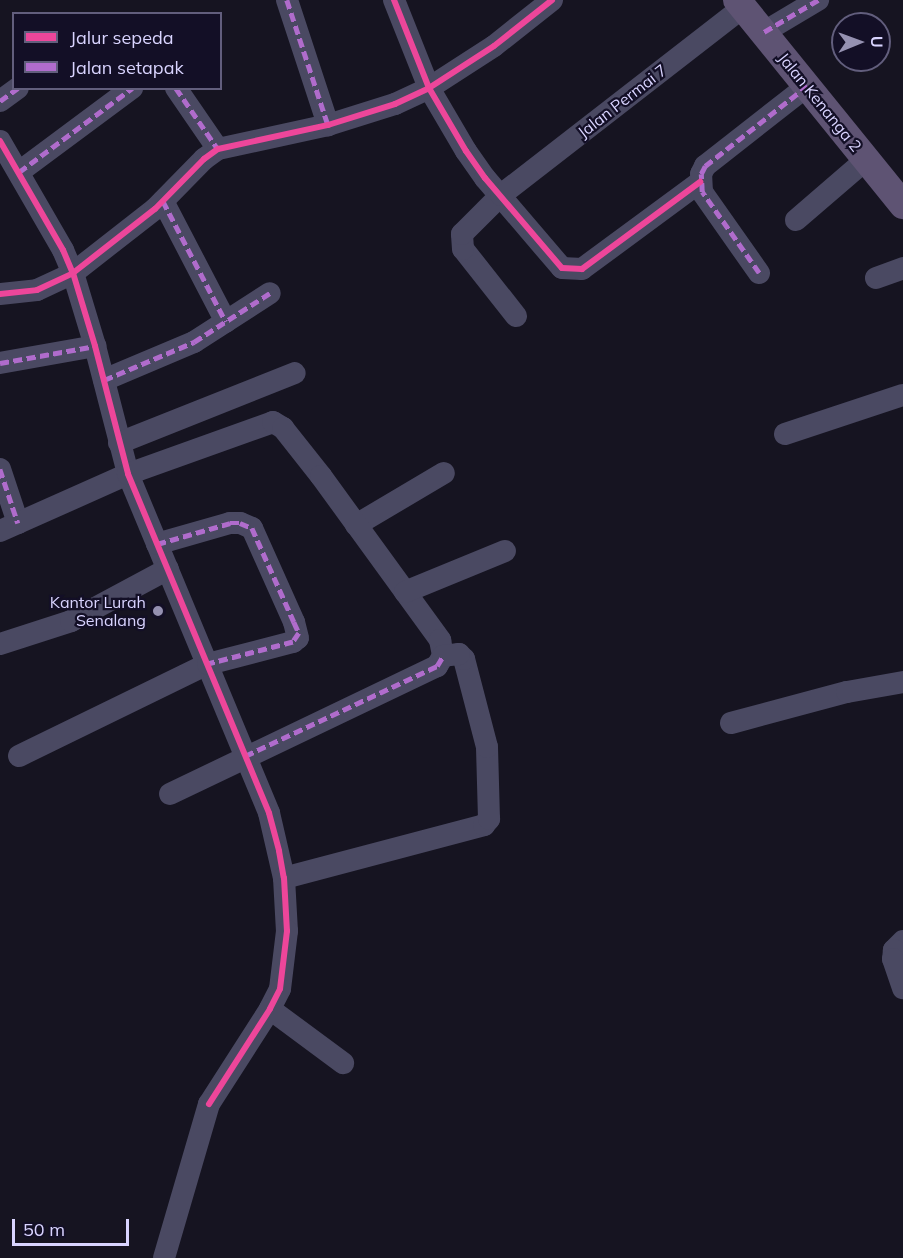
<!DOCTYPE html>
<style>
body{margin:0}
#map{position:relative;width:903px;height:1258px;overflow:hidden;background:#161421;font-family:Mulish,sans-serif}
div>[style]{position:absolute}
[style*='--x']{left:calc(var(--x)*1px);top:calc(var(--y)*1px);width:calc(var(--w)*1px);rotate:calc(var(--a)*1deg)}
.minor>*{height:22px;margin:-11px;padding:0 11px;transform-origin:11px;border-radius:11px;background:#4a4962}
.major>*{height:28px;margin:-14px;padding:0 14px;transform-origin:14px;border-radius:14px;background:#5e5373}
.quiet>*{height:4.5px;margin-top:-2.25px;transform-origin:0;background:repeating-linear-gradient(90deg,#b06ccc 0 9px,transparent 0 13.5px)}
.cycleway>*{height:6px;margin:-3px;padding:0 3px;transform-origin:3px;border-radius:3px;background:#ed469a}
.dots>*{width:16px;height:16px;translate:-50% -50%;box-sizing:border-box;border:3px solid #130f26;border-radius:50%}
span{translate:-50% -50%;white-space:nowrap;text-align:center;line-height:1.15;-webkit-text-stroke:4.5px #130f26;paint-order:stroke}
.street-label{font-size:16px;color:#d9d4ff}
.poi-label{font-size:16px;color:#d9d4ff}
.right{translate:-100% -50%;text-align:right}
.legend{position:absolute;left:12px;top:12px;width:210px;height:78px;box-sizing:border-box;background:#130f26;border:2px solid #625e7d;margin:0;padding:8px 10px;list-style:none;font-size:18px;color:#d9d4ff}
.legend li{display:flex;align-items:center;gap:12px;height:30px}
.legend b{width:30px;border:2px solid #625e7d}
.north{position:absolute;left:831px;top:12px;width:60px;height:60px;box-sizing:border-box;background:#130f26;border:2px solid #625e7d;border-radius:50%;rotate:89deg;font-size:16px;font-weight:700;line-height:24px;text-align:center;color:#d9d4ff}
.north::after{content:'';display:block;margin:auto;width:21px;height:27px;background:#9591b1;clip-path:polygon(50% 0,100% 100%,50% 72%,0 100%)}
.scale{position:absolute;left:12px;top:1219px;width:117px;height:27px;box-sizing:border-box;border:3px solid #d9d4ff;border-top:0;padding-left:8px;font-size:18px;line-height:21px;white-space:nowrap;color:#d9d4ff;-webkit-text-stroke:4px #130f26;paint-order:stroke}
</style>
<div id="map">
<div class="minor">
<i style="--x:287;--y:0;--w:132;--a:71.8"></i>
<i style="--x:394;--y:0;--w:95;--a:68.3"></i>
<i style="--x:429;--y:88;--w:73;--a:59.6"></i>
<i style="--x:466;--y:151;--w:33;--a:55"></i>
<i style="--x:485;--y:178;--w:118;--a:49.5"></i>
<i style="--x:562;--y:268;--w:20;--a:3"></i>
<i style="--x:582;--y:269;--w:147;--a:-36.4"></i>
<i style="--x:764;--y:32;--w:63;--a:-30.7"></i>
<i style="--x:176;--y:88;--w:74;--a:55.5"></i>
<i style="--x:0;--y:101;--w:22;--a:-36"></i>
<i style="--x:0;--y:141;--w:126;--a:60"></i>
<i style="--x:63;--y:250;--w:25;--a:67"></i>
<i style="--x:73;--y:273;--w:76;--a:73.2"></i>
<i style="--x:95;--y:346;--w:132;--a:75.5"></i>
<i style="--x:128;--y:474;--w:367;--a:67.4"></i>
<i style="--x:269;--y:813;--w:67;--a:77"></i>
<i style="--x:284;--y:878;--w:53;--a:86.8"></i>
<i style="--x:287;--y:931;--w:58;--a:96.9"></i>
<i style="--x:280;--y:989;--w:22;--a:117"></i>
<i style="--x:270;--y:1009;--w:113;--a:122.7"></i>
<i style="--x:209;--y:1104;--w:160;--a:106.3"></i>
<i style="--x:19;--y:172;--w:141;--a:-36.6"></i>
<i style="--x:163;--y:201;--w:136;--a:62.5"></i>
<i style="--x:796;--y:220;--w:94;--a:-40.7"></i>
<i style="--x:759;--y:273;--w:99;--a:-125.1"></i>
<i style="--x:702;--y:192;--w:18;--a:-93"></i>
<i style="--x:701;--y:174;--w:9;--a:-63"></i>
<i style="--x:705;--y:166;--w:130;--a:-38.1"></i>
<i style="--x:876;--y:278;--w:29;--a:-20"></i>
<i style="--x:0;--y:294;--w:37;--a:-6"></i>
<i style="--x:37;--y:290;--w:40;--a:-25"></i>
<i style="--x:73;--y:273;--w:104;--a:-38"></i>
<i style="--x:155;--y:209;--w:70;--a:-45.6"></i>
<i style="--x:204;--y:159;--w:17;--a:-36"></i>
<i style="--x:218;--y:149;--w:113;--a:-12.3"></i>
<i style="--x:328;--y:125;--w:70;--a:-17.4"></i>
<i style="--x:395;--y:104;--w:38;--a:-25"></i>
<i style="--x:429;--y:88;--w:77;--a:-32.9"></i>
<i style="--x:494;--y:46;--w:74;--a:-38.4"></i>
<i style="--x:516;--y:316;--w:85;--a:-128.3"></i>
<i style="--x:463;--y:249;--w:15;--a:-94"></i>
<i style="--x:462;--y:234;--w:55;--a:-45"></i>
<i style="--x:501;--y:195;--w:305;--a:-37.8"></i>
<i style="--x:0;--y:363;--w:97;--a:-10.1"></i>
<i style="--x:104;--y:380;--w:98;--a:-22.9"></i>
<i style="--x:194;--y:342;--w:90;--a:-32.8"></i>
<i style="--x:785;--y:434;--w:124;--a:-18.3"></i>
<i style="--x:119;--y:443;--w:189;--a:-21.7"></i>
<i style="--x:0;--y:469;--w:57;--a:71.6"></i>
<i style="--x:356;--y:525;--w:102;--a:-30.6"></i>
<i style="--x:0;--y:531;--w:140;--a:-24"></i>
<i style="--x:128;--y:474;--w:154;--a:-19.7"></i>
<i style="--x:273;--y:422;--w:12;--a:31"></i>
<i style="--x:283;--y:428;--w:61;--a:51.6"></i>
<i style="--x:321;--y:476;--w:203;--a:54"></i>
<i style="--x:440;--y:640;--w:16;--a:79"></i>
<i style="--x:443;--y:656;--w:12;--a:121"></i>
<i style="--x:437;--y:666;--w:296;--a:154.4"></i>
<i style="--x:405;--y:592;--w:108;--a:-22.3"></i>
<i style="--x:0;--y:644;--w:75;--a:-17.9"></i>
<i style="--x:71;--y:621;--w:110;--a:-28.2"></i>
<i style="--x:731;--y:723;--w:120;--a:-15"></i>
<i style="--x:847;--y:692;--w:57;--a:-10.1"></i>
<i style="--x:19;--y:756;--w:210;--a:-26"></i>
<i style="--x:208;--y:664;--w:88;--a:-14.5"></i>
<i style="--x:293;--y:642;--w:6;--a:-39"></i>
<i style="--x:298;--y:638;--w:16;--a:-104"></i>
<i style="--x:294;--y:622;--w:103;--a:-114.1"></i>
<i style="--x:252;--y:528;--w:13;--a:-157"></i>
<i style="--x:240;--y:523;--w:10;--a:180"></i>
<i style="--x:230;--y:523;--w:76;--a:164"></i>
<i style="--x:284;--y:878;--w:207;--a:-14.8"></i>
<i style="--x:484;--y:825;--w:8;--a:-50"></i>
<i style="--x:489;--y:819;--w:72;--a:-91.6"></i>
<i style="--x:487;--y:747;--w:91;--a:-104.6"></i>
<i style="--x:464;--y:659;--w:7;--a:-135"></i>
<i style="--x:459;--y:654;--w:16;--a:173"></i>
<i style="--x:903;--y:941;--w:13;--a:135"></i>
<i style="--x:894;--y:950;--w:9;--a:96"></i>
<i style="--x:893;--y:959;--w:31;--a:71"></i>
<i style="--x:270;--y:1009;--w:91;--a:36.5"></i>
</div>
<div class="major">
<i style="--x:737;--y:0;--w:264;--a:51"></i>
</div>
<div class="quiet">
<i style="--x:287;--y:0;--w:132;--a:71.8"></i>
<i style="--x:764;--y:32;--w:63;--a:-30.7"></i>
<i style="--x:176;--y:88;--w:74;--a:55.5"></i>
<i style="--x:0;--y:101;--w:22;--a:-36"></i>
<i style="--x:19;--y:172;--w:141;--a:-36.6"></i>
<i style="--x:163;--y:201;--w:136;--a:62.5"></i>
<i style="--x:759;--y:273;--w:99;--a:-125.1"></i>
<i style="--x:702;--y:192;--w:18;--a:-93"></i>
<i style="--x:701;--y:174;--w:9;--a:-63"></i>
<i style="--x:705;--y:166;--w:130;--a:-38.1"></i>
<i style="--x:0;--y:363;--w:97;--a:-10.1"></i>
<i style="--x:104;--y:380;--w:98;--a:-22.9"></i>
<i style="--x:194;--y:342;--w:90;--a:-32.8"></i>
<i style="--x:0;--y:469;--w:57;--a:71.6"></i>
<i style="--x:157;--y:544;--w:76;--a:-16"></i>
<i style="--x:230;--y:523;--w:10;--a:0"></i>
<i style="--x:240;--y:523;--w:13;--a:23"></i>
<i style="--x:252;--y:528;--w:103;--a:65.9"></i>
<i style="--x:294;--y:622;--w:12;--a:66"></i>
<i style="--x:299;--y:633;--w:11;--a:124"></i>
<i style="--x:293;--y:642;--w:88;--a:165.5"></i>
<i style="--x:245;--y:756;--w:212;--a:-25.1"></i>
<i style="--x:437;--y:666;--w:12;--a:-59"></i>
</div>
<div class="cycleway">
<i style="--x:394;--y:0;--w:95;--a:68.3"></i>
<i style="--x:429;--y:88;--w:73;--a:59.6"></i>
<i style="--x:466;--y:151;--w:33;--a:55"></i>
<i style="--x:485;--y:178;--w:118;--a:49.5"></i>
<i style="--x:562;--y:268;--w:20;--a:3"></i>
<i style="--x:582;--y:269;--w:147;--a:-36.4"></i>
<i style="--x:0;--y:141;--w:126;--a:60"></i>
<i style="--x:63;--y:250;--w:25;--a:67"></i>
<i style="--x:73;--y:273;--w:76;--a:73.2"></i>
<i style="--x:95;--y:346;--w:132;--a:75.5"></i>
<i style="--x:128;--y:474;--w:367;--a:67.4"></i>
<i style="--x:269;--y:813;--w:39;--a:75"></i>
<i style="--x:279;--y:851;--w:27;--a:80"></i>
<i style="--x:284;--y:878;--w:53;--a:86.8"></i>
<i style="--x:287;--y:931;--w:58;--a:96.9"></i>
<i style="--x:280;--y:989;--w:22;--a:117"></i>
<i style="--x:270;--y:1009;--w:113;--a:122.7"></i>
<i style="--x:0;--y:294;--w:37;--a:-6"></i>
<i style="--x:37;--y:290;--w:40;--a:-25"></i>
<i style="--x:73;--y:273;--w:104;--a:-38"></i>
<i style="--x:155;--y:209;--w:70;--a:-45.6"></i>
<i style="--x:204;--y:159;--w:17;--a:-36"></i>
<i style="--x:218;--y:149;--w:113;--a:-12.3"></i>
<i style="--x:328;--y:125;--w:70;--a:-17.4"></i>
<i style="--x:395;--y:104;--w:38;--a:-25"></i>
<i style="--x:429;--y:88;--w:77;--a:-32.9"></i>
<i style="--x:494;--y:46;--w:74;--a:-38.4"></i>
</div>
<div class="dots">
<i style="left:158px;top:611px;background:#9591b1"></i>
</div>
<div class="street-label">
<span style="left:622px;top:101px;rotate:-38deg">Jalan Permai 7</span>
<span style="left:820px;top:102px;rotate:51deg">Jalan Kenanga 2</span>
</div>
<div class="poi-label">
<span class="right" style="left:146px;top:611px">Kantor Lurah<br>Senalang</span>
</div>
<ul class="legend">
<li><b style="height:8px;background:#ed469a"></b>Jalur sepeda</li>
<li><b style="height:8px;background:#b06ccc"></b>Jalan setapak</li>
</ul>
<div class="north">U</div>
<div class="scale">50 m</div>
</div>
